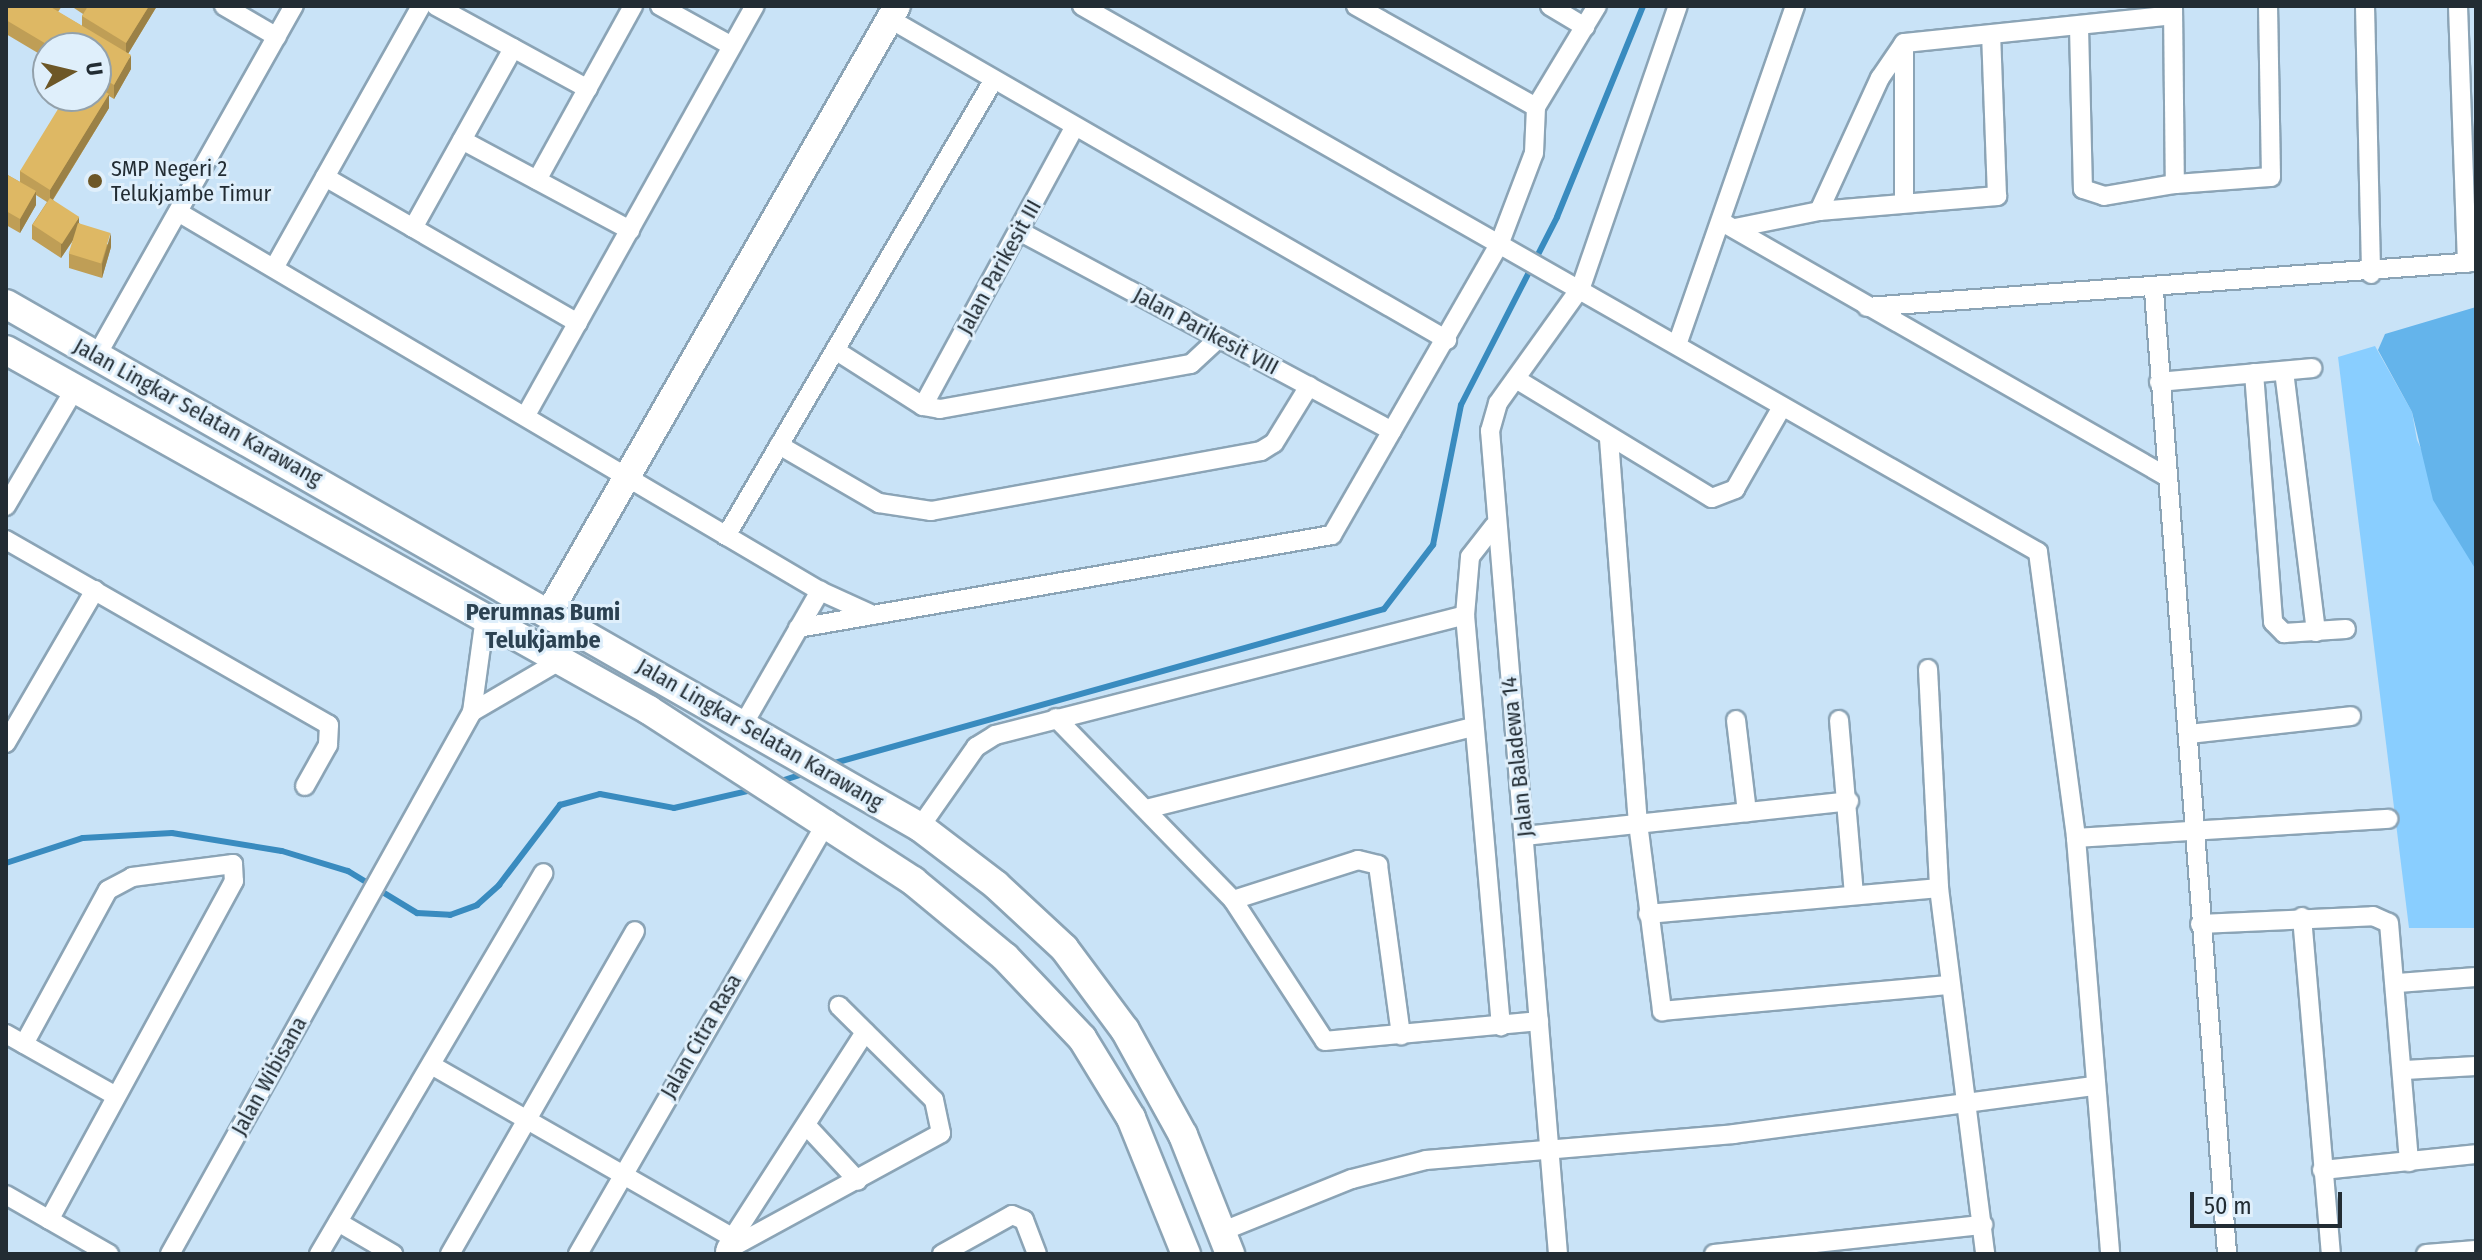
<!DOCTYPE html>
<style>
body{margin:0}
#map{position:relative;width:2482px;height:1260px;overflow:hidden;background:#c9e3f7;font-family:"Fira Sans Condensed",sans-serif}
div>[style]{position:absolute}
[style*='--x']{left:calc(var(--x)*1px);top:calc(var(--y)*1px);width:calc(var(--w)*1px);rotate:calc(var(--a)*1deg)}
.green>*{inset:0;background:#89ceff}
.forest>*{inset:0;background:#64b4eb}
.stream>*{height:6px;margin:-3px;padding:0 3px;transform-origin:3px;border-radius:3px;background:#398bbf}
.roads{filter:drop-shadow(2px 0 #8ba4b6) drop-shadow(-2px 0 #8ba4b6) drop-shadow(0 2px #8ba4b6) drop-shadow(0 -2px #8ba4b6)}
.street>*{height:18px;margin:-9px;padding:0 9px;transform-origin:9px;border-radius:9px;background:#fff}
.secondary>*{height:26px;margin:-13px;padding:0 13px;transform-origin:13px;border-radius:13px;background:#fff}
.primary>*{height:28px;margin:-14px;padding:0 14px;transform-origin:14px;border-radius:14px;background:#fff}
.wall>*{inset:0;background:#bf9e56}
.shaded-wall>*{inset:0;background:#9b8146}
.building>*{inset:0;background:#deb864;transform-origin:0 0}
.dots>*{width:22px;height:22px;translate:-50% -50%;box-sizing:border-box;border:4px solid #dfeffb;border-radius:50%}
span{translate:-50% -50%;white-space:nowrap;text-align:center;line-height:1.15;-webkit-text-stroke:6px #dfeffb;paint-order:stroke}
.poi-label{font-size:22px;color:#222c33}
.left{translate:0 -50%;text-align:left}
.street-label{font-size:22px;color:#222c33}
.neighbourhood-label{font-size:24px;color:#2c4252;font-weight:700}
.frame{position:absolute;inset:0;border:8px solid #222c33;pointer-events:none}
.north{position:absolute;left:32px;top:32px;width:80px;height:80px;box-sizing:border-box;background:#dfeffb;border:2px solid #93a1ab;border-radius:50%;rotate:82deg;font-size:22px;font-weight:700;line-height:32px;text-align:center;color:#222c33}
.north::after{content:'';display:block;margin:auto;width:28px;height:36px;background:#6d5727;clip-path:polygon(50% 0,100% 100%,50% 72%,0 100%)}
.scale{position:absolute;left:2190px;top:1192px;width:152px;height:36px;box-sizing:border-box;border:4px solid #222c33;border-top:0;padding-left:10px;font-size:24px;line-height:28px;white-space:nowrap;color:#222c33;-webkit-text-stroke:6px #dfeffb;paint-order:stroke}
</style>
<div id="map">
<div class="green">
<i style="clip-path:polygon(2375px 346px,2412px 412px,2417px 440px,2476px 570px,2476px 928px,2409px 928px,2338px 357px)"></i>
</div>
<div class="forest">
<i style="clip-path:polygon(2476px 307px,2476px 570px,2433px 500px,2412px 412px,2378px 350px,2385px 334px)"></i>
</div>
<div class="stream">
<i style="--x:831;--y:764;--w:574;--a:-15.66"></i>
<i style="--x:1384;--y:609;--w:81;--a:-52.6"></i>
<i style="--x:1433;--y:545;--w:143;--a:-78.7"></i>
<i style="--x:1461;--y:405;--w:211;--a:-62.9"></i>
<i style="--x:1557;--y:217;--w:228;--a:-67.8"></i>
<i style="--x:778;--y:782;--w:28;--a:-18"></i>
<i style="--x:6;--y:863;--w:81;--a:-18"></i>
<i style="--x:83;--y:838;--w:89;--a:-3.2"></i>
<i style="--x:172;--y:833;--w:111;--a:9.3"></i>
<i style="--x:282;--y:851;--w:69;--a:16.9"></i>
<i style="--x:348;--y:871;--w:81;--a:31.3"></i>
<i style="--x:417;--y:913;--w:33;--a:3"></i>
<i style="--x:450;--y:915;--w:29;--a:-20"></i>
<i style="--x:477;--y:905;--w:30;--a:-42"></i>
<i style="--x:499;--y:885;--w:101;--a:-52.7"></i>
<i style="--x:560;--y:805;--w:41;--a:-15.4"></i>
<i style="--x:600;--y:794;--w:75;--a:10.7"></i>
<i style="--x:674;--y:808;--w:84;--a:-13"></i>
</div>
<div class="roads">
<div class="street">
<i style="--x:224;--y:6;--w:61;--a:30.3"></i>
<i style="--x:436;--y:6;--w:173;--a:28.6"></i>
<i style="--x:660;--y:6;--w:82;--a:29.1"></i>
<i style="--x:1082;--y:6;--w:1101;--a:29.73"></i>
<i style="--x:2038;--y:552;--w:289;--a:82.4"></i>
<i style="--x:2076;--y:838;--w:417;--a:85.3"></i>
<i style="--x:1356;--y:6;--w:206;--a:29.3"></i>
<i style="--x:1550;--y:6;--w:41;--a:31"></i>
<i style="--x:2173;--y:6;--w:178;--a:89.4"></i>
<i style="--x:2175;--y:184;--w:96;--a:-4.2"></i>
<i style="--x:2271;--y:177;--w:171;--a:-91"></i>
<i style="--x:2365;--y:6;--w:268;--a:88.7"></i>
<i style="--x:2458;--y:6;--w:257;--a:88"></i>
<i style="--x:890;--y:19;--w:643;--a:29.95"></i>
<i style="--x:2079;--y:27;--w:162;--a:88.6"></i>
<i style="--x:2083;--y:189;--w:22;--a:18"></i>
<i style="--x:2104;--y:196;--w:72;--a:-9.6"></i>
<i style="--x:1904;--y:43;--w:159;--a:90"></i>
<i style="--x:462;--y:140;--w:191;--a:28.2"></i>
<i style="--x:325;--y:177;--w:292;--a:30"></i>
<i style="--x:537;--y:180;--w:199;--a:-61.1"></i>
<i style="--x:1819;--y:211;--w:146;--a:-65.4"></i>
<i style="--x:1880;--y:78;--w:42;--a:-55.6"></i>
<i style="--x:1904;--y:43;--w:270;--a:-5.9"></i>
<i style="--x:178;--y:212;--w:746;--a:30.56"></i>
<i style="--x:820;--y:591;--w:58;--a:24.4"></i>
<i style="--x:1722;--y:222;--w:509;--a:29.79"></i>
<i style="--x:413;--y:228;--w:206;--a:-60.9"></i>
<i style="--x:1735;--y:228;--w:86;--a:-11.4"></i>
<i style="--x:1819;--y:211;--w:179;--a:-4.8"></i>
<i style="--x:1997;--y:196;--w:161;--a:-92.1"></i>
<i style="--x:1019;--y:231;--w:423;--a:28.2"></i>
<i style="--x:274;--y:268;--w:300;--a:-60.7"></i>
<i style="--x:2154;--y:291;--w:966;--a:85.66"></i>
<i style="--x:1867;--y:307;--w:611;--a:-4.23"></i>
<i style="--x:1678;--y:342;--w:356;--a:-70.8"></i>
<i style="--x:835;--y:350;--w:104;--a:32.5"></i>
<i style="--x:923;--y:406;--w:17;--a:10"></i>
<i style="--x:940;--y:409;--w:255;--a:-10.2"></i>
<i style="--x:1191;--y:364;--w:38;--a:-43"></i>
<i style="--x:97;--y:355;--w:401;--a:-60.6"></i>
<i style="--x:2284;--y:371;--w:263;--a:83"></i>
<i style="--x:2254;--y:373;--w:250;--a:85.6"></i>
<i style="--x:2273;--y:622;--w:16;--a:45"></i>
<i style="--x:2284;--y:633;--w:62;--a:-3.7"></i>
<i style="--x:1516;--y:379;--w:229;--a:31.3"></i>
<i style="--x:1712;--y:498;--w:25;--a:-21"></i>
<i style="--x:1735;--y:489;--w:95;--a:-60.2"></i>
<i style="--x:2159;--y:382;--w:154;--a:-5.2"></i>
<i style="--x:923;--y:406;--w:316;--a:-61.5"></i>
<i style="--x:526;--y:415;--w:469;--a:-60.8"></i>
<i style="--x:1609;--y:439;--w:385;--a:85.7"></i>
<i style="--x:1638;--y:823;--w:190;--a:82.7"></i>
<i style="--x:1662;--y:1011;--w:289;--a:-5.2"></i>
<i style="--x:779;--y:445;--w:116;--a:30.1"></i>
<i style="--x:879;--y:503;--w:53;--a:8.7"></i>
<i style="--x:931;--y:511;--w:335;--a:-10.3"></i>
<i style="--x:1261;--y:451;--w:15;--a:-32"></i>
<i style="--x:1274;--y:443;--w:67;--a:-58.4"></i>
<i style="--x:6;--y:506;--w:140;--a:-59.6"></i>
<i style="--x:1494;--y:526;--w:39;--a:128"></i>
<i style="--x:1470;--y:557;--w:58;--a:94.9"></i>
<i style="--x:1465;--y:615;--w:413;--a:85"></i>
<i style="--x:726;--y:536;--w:528;--a:-59.6"></i>
<i style="--x:6;--y:540;--w:372;--a:29.8"></i>
<i style="--x:329;--y:725;--w:20;--a:93"></i>
<i style="--x:328;--y:745;--w:47;--a:119.3"></i>
<i style="--x:798;--y:628;--w:542;--a:-9.88"></i>
<i style="--x:1332;--y:535;--w:335;--a:-60.1"></i>
<i style="--x:1499;--y:245;--w:98;--a:-69.2"></i>
<i style="--x:1534;--y:153;--w:46;--a:-87.5"></i>
<i style="--x:1536;--y:107;--w:118;--a:-58.9"></i>
<i style="--x:1928;--y:669;--w:219;--a:87.1"></i>
<i style="--x:1939;--y:888;--w:369;--a:82.8"></i>
<i style="--x:472;--y:712;--w:103;--a:-30.3"></i>
<i style="--x:1056;--y:718;--w:254;--a:45.8"></i>
<i style="--x:1233;--y:900;--w:168;--a:56.9"></i>
<i style="--x:1325;--y:1041;--w:215;--a:-5.3"></i>
<i style="--x:1736;--y:720;--w:93;--a:83.2"></i>
<i style="--x:1839;--y:720;--w:175;--a:85.1"></i>
<i style="--x:743;--y:725;--w:155;--a:-60.1"></i>
<i style="--x:2189;--y:734;--w:163;--a:-6.3"></i>
<i style="--x:6;--y:743;--w:177;--a:-59.8"></i>
<i style="--x:1150;--y:808;--w:333;--a:-14.1"></i>
<i style="--x:920;--y:827;--w:98;--a:-55"></i>
<i style="--x:976;--y:747;--w:22;--a:-32"></i>
<i style="--x:995;--y:735;--w:485;--a:-14.3"></i>
<i style="--x:1524;--y:836;--w:327;--a:-6.1"></i>
<i style="--x:2076;--y:838;--w:313;--a:-3.5"></i>
<i style="--x:1233;--y:900;--w:131;--a:-17.7"></i>
<i style="--x:1358;--y:860;--w:21;--a:14"></i>
<i style="--x:1378;--y:865;--w:172;--a:82.3"></i>
<i style="--x:1648;--y:914;--w:292;--a:-5.1"></i>
<i style="--x:2302;--y:917;--w:338;--a:85.1"></i>
<i style="--x:2200;--y:924;--w:173;--a:-2.6"></i>
<i style="--x:2373;--y:916;--w:17;--a:24"></i>
<i style="--x:2389;--y:923;--w:240;--a:85.2"></i>
<i style="--x:2398;--y:983;--w:78;--a:-4.4"></i>
<i style="--x:6;--y:1034;--w:126;--a:29.4"></i>
<i style="--x:24;--y:1044;--w:175;--a:-61.4"></i>
<i style="--x:108;--y:890;--w:27;--a:-28"></i>
<i style="--x:132;--y:877;--w:102;--a:-7.3"></i>
<i style="--x:233;--y:864;--w:17;--a:87"></i>
<i style="--x:234;--y:881;--w:386;--a:118.6"></i>
<i style="--x:433;--y:1066;--w:344;--a:29.8"></i>
<i style="--x:2405;--y:1070;--w:71;--a:-3.2"></i>
<i style="--x:806;--y:1125;--w:76;--a:47.1"></i>
<i style="--x:2322;--y:1170;--w:155;--a:-5.9"></i>
<i style="--x:6;--y:1195;--w:119;--a:29.8"></i>
<i style="--x:338;--y:1222;--w:64;--a:30.2"></i>
<i style="--x:1223;--y:1231;--w:139;--a:-22"></i>
<i style="--x:1352;--y:1179;--w:76;--a:-14.4"></i>
<i style="--x:1426;--y:1160;--w:309;--a:-4.8"></i>
<i style="--x:1734;--y:1134;--w:365;--a:-7.6"></i>
<i style="--x:726;--y:1248;--w:257;--a:-57.2"></i>
<i style="--x:725;--y:1251;--w:246;--a:-28.6"></i>
<i style="--x:941;--y:1133;--w:34;--a:-102"></i>
<i style="--x:934;--y:1100;--w:134;--a:-135.3"></i>
<i style="--x:170;--y:1254;--w:620;--a:-60.87"></i>
<i style="--x:472;--y:712;--w:96;--a:-82.2"></i>
<i style="--x:319;--y:1254;--w:442;--a:-59.5"></i>
<i style="--x:450;--y:1254;--w:372;--a:-60.2"></i>
<i style="--x:578;--y:1254;--w:501;--a:-60.06"></i>
<i style="--x:942;--y:1254;--w:80;--a:-29.1"></i>
<i style="--x:1012;--y:1215;--w:13;--a:23"></i>
<i style="--x:1024;--y:1220;--w:36;--a:69"></i>
<i style="--x:1558;--y:1254;--w:826;--a:-94.72"></i>
<i style="--x:1490;--y:431;--w:29;--a:-74"></i>
<i style="--x:1498;--y:403;--w:143;--a:-54.4"></i>
<i style="--x:1581;--y:287;--w:297;--a:-71"></i>
<i style="--x:1714;--y:1254;--w:271;--a:-6.2"></i>
<i style="--x:2426;--y:1254;--w:50;--a:-4.6"></i>
</div>
<div class="secondary">
<i style="--x:550;--y:611;--w:697;--a:-60.16"></i>
</div>
<div class="primary">
<i style="--x:6;--y:304;--w:1053;--a:29.78"></i>
<i style="--x:920;--y:827;--w:96;--a:37.3"></i>
<i style="--x:996;--y:885;--w:93;--a:42.8"></i>
<i style="--x:1064;--y:948;--w:102;--a:53.4"></i>
<i style="--x:1125;--y:1030;--w:120;--a:61.1"></i>
<i style="--x:1183;--y:1135;--w:128;--a:68.4"></i>
<i style="--x:6;--y:350;--w:737;--a:29.24"></i>
<i style="--x:649;--y:710;--w:315;--a:32.9"></i>
<i style="--x:913;--y:881;--w:119;--a:39.6"></i>
<i style="--x:1005;--y:957;--w:112;--a:46.5"></i>
<i style="--x:1082;--y:1038;--w:94;--a:58.5"></i>
<i style="--x:1131;--y:1118;--w:147;--a:68"></i>
</div>
</div>
<div class="wall">
<i style="clip-path:polygon(6px 6px,62px 6px,58px 12px,82px 26px,82px 16px,83px 14px,71px 6px,157px 6px,128px 54px,131px 69px,114px 99px,109px 96px,109px 108px,53px 200px,79px 223px,111px 247px,102px 278px,69px 268px,69px 254px,74px 239px,61px 258px,32px 239px,32px 225px,47px 202px,36px 195px,36px 205px,20px 233px,6px 225px,6px 174px,20px 182px,20px 171px,96px 96px,96px 48px,48px 48px,48px 59px,6px 34px)"></i>
</div>
<div class="shaded-wall">
<i style="clip-path:polygon(149px 6px,157px 6px,126px 57px,126px 43px)"></i>
<i style="clip-path:polygon(131px 55px,131px 69px,114px 99px,114px 85px)"></i>
<i style="clip-path:polygon(109px 94px,109px 108px,50px 204px,50px 190px)"></i>
<i style="clip-path:polygon(36px 191px,36px 205px,20px 233px,20px 219px)"></i>
<i style="clip-path:polygon(79px 217px,79px 231px,61px 258px,61px 244px)"></i>
<i style="clip-path:polygon(111px 233px,111px 247px,102px 278px,102px 264px)"></i>
</div>
<div class="building">
<i style="clip-path:polygon(6px 6px,49px 6px,131px 55px,114px 85px,96px 74px,96px 48px,53px 48px,6px 20px)"></i>
<i style="clip-path:polygon(88px 6px,149px 6px,126px 43px,82px 16px)"></i>
<i style="clip-path:polygon(96px 86px,109px 94px,50px 190px,20px 171px,66px 96px,96px 96px)"></i>
<i style="clip-path:polygon(6px 174px,36px 191px,20px 219px,6px 211px)"></i>
<i style="left:50px;top:198px;width:35px;height:32px;rotate:33deg"></i>
<i style="left:78px;top:223px;width:34px;height:32px;rotate:17deg"></i>
</div>
<div class="dots">
<i style="left:95px;top:181px;background:#6d5727"></i>
</div>
<div class="poi-label">
<span class="left" style="left:111px;top:181px">SMP Negeri 2<br>Telukjambe Timur</span>
</div>
<div class="street-label">
<span style="left:999px;top:267px;rotate:-61deg">Jalan Parikesit III</span>
<span style="left:1206px;top:331px;rotate:28deg">Jalan Parikesit VIII</span>
<span style="left:198px;top:412px;rotate:29deg">Jalan Lingkar Selatan Karawang</span>
<span style="left:760px;top:734px;rotate:30deg">Jalan Lingkar Selatan Karawang</span>
<span style="left:1517px;top:757px;rotate:-96deg">Jalan Baladewa 14</span>
<span style="left:701px;top:1036px;rotate:-60deg">Jalan Citra Rasa</span>
<span style="left:269px;top:1076px;rotate:-61deg">Jalan Wibisana</span>
</div>
<div class="neighbourhood-label">
<span style="left:543px;top:627px">Perumnas Bumi<br>Telukjambe</span>
</div>
<div class="frame"></div>
<div class="north">U</div>
<div class="scale">50 m</div>
</div>
